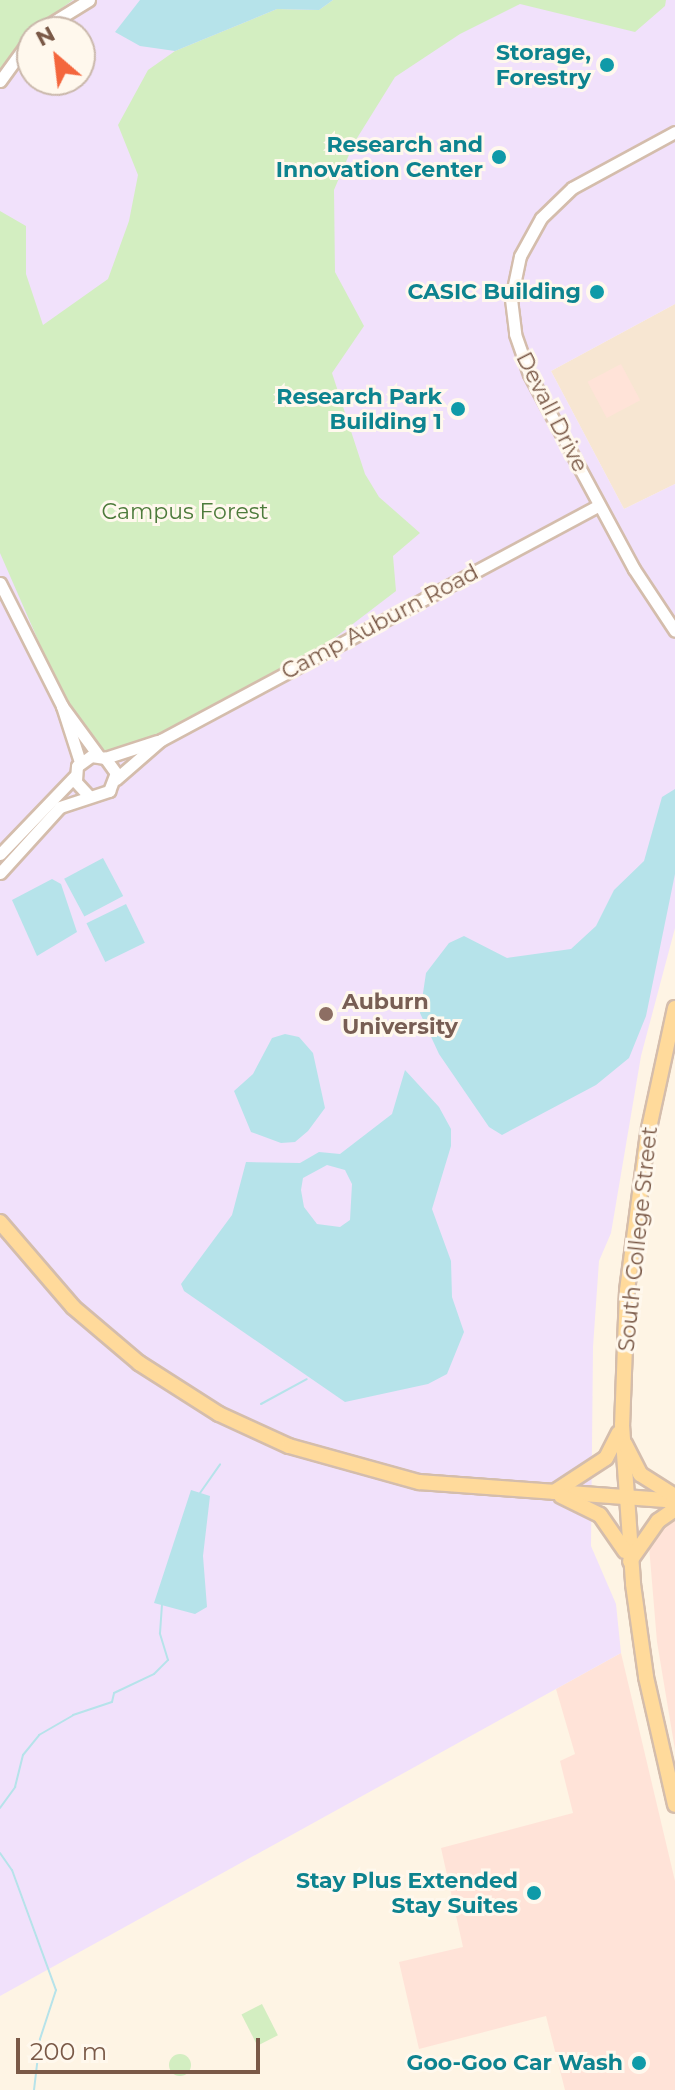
<!DOCTYPE html>
<style>
body{margin:0}
#map{position:relative;width:675px;height:2090px;overflow:hidden;background:#fef4e4;font-family:Montserrat,sans-serif}
div>[style]{position:absolute}
[style*='--x']{left:calc(var(--x)*1px);top:calc(var(--y)*1px);width:calc(var(--w)*1px);rotate:calc(var(--a)*1deg)}
.residential>*{inset:0;background:#f7e6d2}
.commercial>*{inset:0;background:#ffe3d8;transform-origin:0 0}
.education>*{inset:0;background:#f1e1fb}
.green>*{inset:0;background:#d3eec1;transform-origin:0 0}
.round{border-radius:50%}
.water>*{inset:0;background:#b6e3ea;transform-origin:0 0}
.stream>*{height:2px;margin:-1px;padding:0 1px;transform-origin:1px;border-radius:1px;background:#b6e3ea}
.roads{filter:drop-shadow(2px 0 #d4bdac) drop-shadow(-2px 0 #d4bdac) drop-shadow(0 2px #d4bdac) drop-shadow(0 -2px #d4bdac)}
.minor>*{height:11px;margin:-5.5px;padding:0 5.5px;transform-origin:5.5px;border-radius:5.5px;background:#fff}
.major>*{height:14px;margin:-7px;padding:0 7px;transform-origin:7px;border-radius:7px;background:#ffda9b}
.dots>*{width:22px;height:22px;translate:-50% -50%;box-sizing:border-box;border:4px solid #fff8ed;border-radius:50%}
span{translate:-50% -50%;white-space:nowrap;text-align:center;line-height:1.15;-webkit-text-stroke:6px #fff8ed;paint-order:stroke}
.culture-label{font-size:22px;color:#0d838f;font-weight:700}
.right{translate:-100% -50%;text-align:right}
.street-label{font-size:22px;color:#7a5947}
.park-label{font-size:22px;color:#4d7b3b}
.education-label{font-size:22px;color:#785e54;font-weight:700}
.left{translate:0 -50%;text-align:left}
.north{position:absolute;left:16px;top:16px;width:80px;height:80px;box-sizing:border-box;background:#fff8ed;border:2px solid #cab8ab;border-radius:50%;rotate:332deg;font-size:22px;font-weight:700;line-height:32px;text-align:center;color:#7a5947}
.north::after{content:'';display:block;margin:auto;width:28px;height:36px;background:#f4663d;clip-path:polygon(50% 0,100% 100%,50% 72%,0 100%)}
.scale{position:absolute;left:16px;top:2038px;width:244px;height:36px;box-sizing:border-box;border:4px solid #7a5947;border-top:0;padding-left:10px;font-size:24px;line-height:28px;white-space:nowrap;color:#7a5947;-webkit-text-stroke:6px #fff8ed;paint-order:stroke}
</style>
<div id="map">
<div class="residential">
<i style="clip-path:polygon(675px 304px,675px 484px,624px 509px,551px 371px)"></i>
</div>
<div class="commercial">
<i style="left:621px;top:364px;width:41px;height:38px;rotate:62deg"></i>
<i style="clip-path:polygon(675px 1518px,675px 1750px,657px 1642px,649px 1546px,656px 1532px)"></i>
<i style="clip-path:polygon(621px 1653px,675px 1881px,675px 2090px,565px 2090px,546px 2016px,419px 2049px,399px 1962px,463px 1947px,441px 1848px,573px 1813px,560px 1761px,575px 1754px,556px 1689px)"></i>
</div>
<div class="education">
<i style="clip-path:polygon(evenodd,0 0,675px 0,675px 304px,551px 371px,624px 509px,675px 484px,675px 928px,641px 1056px,611px 1233px,599px 1261px,593px 1347px,591px 1546px,616px 1604px,621px 1653px,0 1996px,0 0,32px 32px,80px 32px,80px 80px,32px 80px,32px 32px)"></i>
</div>
<div class="green">
<i style="clip-path:polygon(0 0,73px 0,30px 31px,0 70px)"></i>
<i style="clip-path:polygon(333px 0,666px 0,665px 6px,635px 32px,520px 4px,460px 34px,395px 77px,354px 143px,334px 190px,335px 272px,364px 326px,332px 373px,365px 474px,379px 497px,420px 533px,393px 556px,396px 591px,324px 646px,103px 767px,72px 718px,0 553px,0 211px,26px 226px,26px 274px,43px 325px,108px 279px,129px 221px,138px 175px,118px 125px,148px 70px,175px 51px,277px 9px,319px 10px)"></i>
<i style="left:262px;top:2004px;width:35px;height:23px;rotate:63deg"></i>
<i class="round" style="left:169px;top:2054px;width:22px;height:22px"></i>
</div>
<div class="water">
<i style="clip-path:polygon(140px 0,333px 0,319px 10px,277px 9px,175px 51px,140px 46px,115px 32px)"></i>
<i style="clip-path:polygon(675px 789px,675px 874px,646px 1016px,629px 1058px,596px 1085px,502px 1135px,489px 1127px,439px 1054px,420px 1013px,426px 973px,449px 943px,464px 936px,507px 958px,571px 949px,596px 926px,614px 890px,644px 861px,662px 797px)"></i>
<i style="left:103px;top:858px;width:43px;height:44px;rotate:62deg"></i>
<i style="clip-path:polygon(52px 879px,61px 884px,77px 932px,37px 956px,12px 900px)"></i>
<i style="left:126px;top:904px;width:43px;height:44px;rotate:64deg"></i>
<i style="clip-path:polygon(285px 1034px,299px 1037px,313px 1053px,325px 1108px,308px 1131px,295px 1142px,281px 1143px,251px 1132px,234px 1091px,253px 1074px,272px 1038px)"></i>
<i style="clip-path:polygon(evenodd,405px 1070px,439px 1107px,451px 1129px,451px 1146px,432px 1209px,451px 1261px,452px 1297px,464px 1332px,447px 1374px,428px 1384px,345px 1402px,184px 1291px,181px 1284px,232px 1215px,246px 1162px,300px 1163px,319px 1152px,340px 1154px,392px 1114px,405px 1070px,327px 1165px,345px 1170px,352px 1184px,350px 1220px,340px 1227px,317px 1224px,304px 1207px,301px 1190px,303px 1178px,327px 1165px)"></i>
<i style="clip-path:polygon(191px 1490px,210px 1496px,203px 1556px,207px 1607px,195px 1614px,154px 1603px)"></i>
</div>
<div class="stream">
<i style="--x:261;--y:1404;--w:52;--a:-28.5"></i>
<i style="--x:200;--y:1493;--w:35;--a:-55"></i>
<i style="--x:0;--y:1808;--w:26;--a:-54"></i>
<i style="--x:15;--y:1787;--w:33;--a:-76"></i>
<i style="--x:23;--y:1755;--w:26;--a:-51"></i>
<i style="--x:39;--y:1735;--w:39;--a:-30"></i>
<i style="--x:73;--y:1715;--w:41;--a:-18.4"></i>
<i style="--x:112;--y:1702;--w:9;--a:-77"></i>
<i style="--x:114;--y:1693;--w:44;--a:-25.4"></i>
<i style="--x:154;--y:1674;--w:20;--a:-45"></i>
<i style="--x:168;--y:1660;--w:28;--a:-107"></i>
<i style="--x:160;--y:1633;--w:28;--a:-86"></i>
<i style="--x:0;--y:1853;--w:21;--a:55"></i>
<i style="--x:12;--y:1870;--w:128;--a:69.9"></i>
<i style="--x:56;--y:1990;--w:52;--a:108.1"></i>
<i style="--x:40;--y:2039;--w:51;--a:96.7"></i>
</div>
<div class="roads">
<div class="minor">
<i style="--x:37;--y:32;--w:61;--a:-31.6"></i>
<i style="--x:0;--y:81;--w:54;--a:-54"></i>
<i style="--x:675;--y:132;--w:117;--a:151.5"></i>
<i style="--x:572;--y:188;--w:43;--a:135.9"></i>
<i style="--x:541;--y:218;--w:43;--a:118.9"></i>
<i style="--x:520;--y:256;--w:44;--a:101.8"></i>
<i style="--x:511;--y:299;--w:35;--a:83"></i>
<i style="--x:515;--y:334;--w:42;--a:70.7"></i>
<i style="--x:529;--y:374;--w:221;--a:61.7"></i>
<i style="--x:634;--y:569;--w:74;--a:56.5"></i>
<i style="--x:0;--y:583;--w:138;--a:63.2"></i>
<i style="--x:62;--y:706;--w:59;--a:72.2"></i>
<i style="--x:62;--y:706;--w:61;--a:53.7"></i>
<i style="--x:105;--y:758;--w:55;--a:-18.1"></i>
<i style="--x:116;--y:779;--w:60;--a:-40.9"></i>
<i style="--x:161;--y:740;--w:497;--a:-28.2"></i>
<i style="--x:0;--y:854;--w:108;--a:-46.1"></i>
<i style="--x:0;--y:873;--w:89;--a:-47.7"></i>
<i style="--x:60;--y:807;--w:52;--a:-18.1"></i>
<i style="--x:109;--y:791;--w:19;--a:-69"></i>
<i style="--x:116;--y:773;--w:19;--a:-126"></i>
<i style="--x:105;--y:758;--w:14;--a:-172"></i>
<i style="--x:91;--y:756;--w:17;--a:144"></i>
<i style="--x:77;--y:766;--w:16;--a:94"></i>
<i style="--x:76;--y:782;--w:19;--a:47"></i>
</div>
<div class="major">
<i style="--x:675;--y:1008;--w:128;--a:102.2"></i>
<i style="--x:648;--y:1133;--w:159;--a:97.6"></i>
<i style="--x:627;--y:1291;--w:134;--a:92.1"></i>
<i style="--x:622;--y:1425;--w:159;--a:86"></i>
<i style="--x:633;--y:1584;--w:94;--a:82"></i>
<i style="--x:646;--y:1677;--w:131;--a:77.2"></i>
<i style="--x:0;--y:1222;--w:112;--a:49.3"></i>
<i style="--x:73;--y:1307;--w:87;--a:40.3"></i>
<i style="--x:139;--y:1363;--w:95;--a:32.5"></i>
<i style="--x:219;--y:1414;--w:77;--a:24.6"></i>
<i style="--x:289;--y:1446;--w:135;--a:15.5"></i>
<i style="--x:419;--y:1482;--w:257;--a:4.2"></i>
<i style="--x:625;--y:1444;--w:34;--a:63"></i>
<i style="--x:640;--y:1474;--w:41;--a:32.2"></i>
<i style="--x:554;--y:1492;--w:62;--a:-33.2"></i>
<i style="--x:606;--y:1458;--w:28;--a:-63"></i>
<i style="--x:561;--y:1496;--w:43;--a:26"></i>
<i style="--x:600;--y:1515;--w:44;--a:55.2"></i>
<i style="--x:630;--y:1561;--w:49;--a:-55"></i>
<i style="--x:658;--y:1521;--w:21;--a:-35"></i>
</div>
</div>
<div class="dots">
<i style="left:607px;top:65px;background:#0f9aa8"></i>
<i style="left:499px;top:157px;background:#0f9aa8"></i>
<i style="left:597px;top:292px;background:#0f9aa8"></i>
<i style="left:458px;top:409px;background:#0f9aa8"></i>
<i style="left:326px;top:1014px;background:#8d6e63"></i>
<i style="left:534px;top:1893px;background:#0f9aa8"></i>
<i style="left:639px;top:2063px;background:#0f9aa8"></i>
</div>
<div class="culture-label">
<span class="right" style="left:591px;top:65px">Storage,<br>Forestry</span>
<span class="right" style="left:483px;top:157px">Research and<br>Innovation Center</span>
<span class="right" style="left:581px;top:292px">CASIC Building</span>
<span class="right" style="left:442px;top:409px">Research Park<br>Building 1</span>
<span class="right" style="left:518px;top:1893px">Stay Plus Extended<br>Stay Suites</span>
<span class="right" style="left:623px;top:2063px">Goo-Goo Car Wash</span>
</div>
<div class="street-label">
<span style="left:552px;top:412px;rotate:63deg">Devall Drive</span>
<span style="left:380px;top:622px;rotate:-28deg">Camp Auburn Road</span>
<span style="left:638px;top:1239px;rotate:-84deg">South College Street</span>
</div>
<div class="park-label">
<span style="left:185px;top:512px">Campus Forest</span>
</div>
<div class="education-label">
<span class="left" style="left:342px;top:1014px">Auburn<br>University</span>
</div>
<div class="north">N</div>
<div class="scale">200 m</div>
</div>
